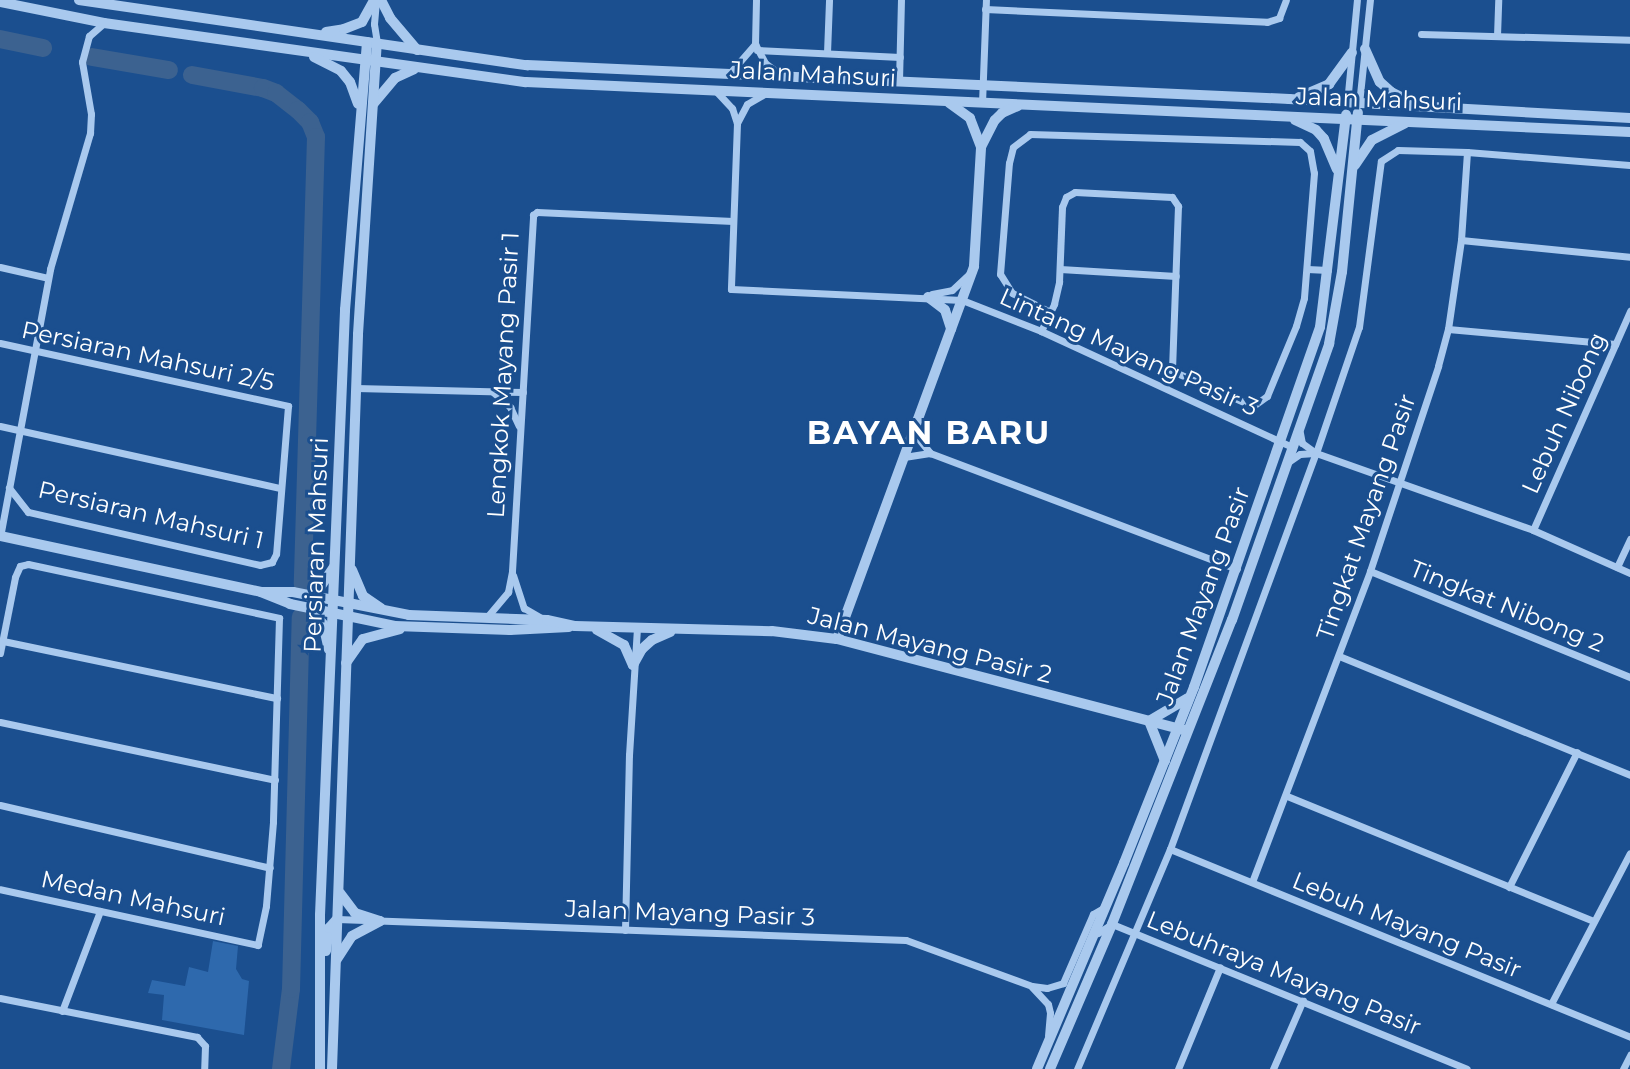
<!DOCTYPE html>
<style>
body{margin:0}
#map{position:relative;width:1630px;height:1069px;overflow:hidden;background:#1b4f8f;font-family:Montserrat,sans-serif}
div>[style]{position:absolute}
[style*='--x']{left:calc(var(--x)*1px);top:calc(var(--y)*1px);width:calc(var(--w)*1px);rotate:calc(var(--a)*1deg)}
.green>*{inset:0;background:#2e69ad}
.river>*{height:18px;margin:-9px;padding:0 9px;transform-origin:9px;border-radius:9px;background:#3c6290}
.minor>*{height:7px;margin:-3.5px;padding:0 3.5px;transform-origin:3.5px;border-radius:3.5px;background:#a9c9ee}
.tertiary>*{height:10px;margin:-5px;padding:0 5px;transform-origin:5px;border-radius:5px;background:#a9c9ee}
span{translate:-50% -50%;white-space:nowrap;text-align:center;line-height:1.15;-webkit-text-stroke:6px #1b4f8f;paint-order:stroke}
.street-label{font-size:24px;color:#fff}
.district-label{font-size:32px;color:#fff;font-weight:700;letter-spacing:2px}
</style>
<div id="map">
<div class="green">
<i style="clip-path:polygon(213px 941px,238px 946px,236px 969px,242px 979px,249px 981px,244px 1035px,162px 1020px,164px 995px,148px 993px,152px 980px,185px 986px,189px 967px,208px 972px)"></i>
</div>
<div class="river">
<i style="--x:0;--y:39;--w:44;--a:11.8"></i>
<i style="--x:92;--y:57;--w:78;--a:9.6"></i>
<i style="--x:192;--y:75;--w:72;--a:10.4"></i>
<i style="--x:263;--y:88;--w:14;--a:21"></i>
<i style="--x:276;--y:93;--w:28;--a:38"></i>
<i style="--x:298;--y:110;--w:17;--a:45"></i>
<i style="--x:310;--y:122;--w:16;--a:68"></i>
<i style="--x:316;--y:137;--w:447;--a:91.7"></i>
<i style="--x:281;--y:1069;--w:81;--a:-82.9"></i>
<i style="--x:291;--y:989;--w:372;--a:-88.5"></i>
</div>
<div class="minor">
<i style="--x:756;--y:0;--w:44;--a:91.3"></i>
<i style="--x:755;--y:44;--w:21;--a:62"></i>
<i style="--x:765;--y:63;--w:21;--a:37"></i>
<i style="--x:376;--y:1;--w:23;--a:95"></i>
<i style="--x:374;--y:24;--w:19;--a:81"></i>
<i style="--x:985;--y:9;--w:282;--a:2.6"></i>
<i style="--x:1267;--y:22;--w:13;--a:-18"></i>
<i style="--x:1279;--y:18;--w:19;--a:-69"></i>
<i style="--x:1421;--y:34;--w:209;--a:1.6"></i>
<i style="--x:1497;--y:36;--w:36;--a:-88"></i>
<i style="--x:757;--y:50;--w:143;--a:2.8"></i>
<i style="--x:827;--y:53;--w:53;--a:-87.8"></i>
<i style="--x:729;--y:74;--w:40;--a:-49"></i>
<i style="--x:899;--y:81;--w:81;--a:-88.6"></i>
<i style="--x:715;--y:90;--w:25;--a:47"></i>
<i style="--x:732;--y:108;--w:16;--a:72"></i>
<i style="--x:737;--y:123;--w:166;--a:92.1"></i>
<i style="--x:731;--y:289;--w:231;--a:2.7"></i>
<i style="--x:962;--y:300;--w:85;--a:21.4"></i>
<i style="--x:1041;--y:331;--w:277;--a:24.8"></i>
<i style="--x:982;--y:103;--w:103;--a:-87.8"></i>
<i style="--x:1347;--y:103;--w:103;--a:-84.5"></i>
<i style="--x:1359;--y:104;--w:105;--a:-84"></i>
<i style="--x:737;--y:123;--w:21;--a:-62"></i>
<i style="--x:747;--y:104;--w:20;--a:-30"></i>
<i style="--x:1461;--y:240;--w:170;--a:5.7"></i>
<i style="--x:0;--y:267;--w:49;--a:12.9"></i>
<i style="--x:1060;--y:269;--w:116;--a:3.5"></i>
<i style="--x:1307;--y:269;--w:21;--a:3"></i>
<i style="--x:932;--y:294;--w:20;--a:-11"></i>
<i style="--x:952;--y:290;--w:23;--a:-43"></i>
<i style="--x:1050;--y:312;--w:42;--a:-153.4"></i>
<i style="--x:1012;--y:293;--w:22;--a:-122"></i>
<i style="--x:1000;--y:274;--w:111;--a:-85.4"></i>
<i style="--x:1009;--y:163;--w:16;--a:-76"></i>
<i style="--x:1013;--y:147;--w:21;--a:-37"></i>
<i style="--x:1030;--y:134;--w:270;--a:1.7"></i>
<i style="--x:1300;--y:142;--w:13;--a:42"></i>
<i style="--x:1310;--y:151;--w:22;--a:80"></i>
<i style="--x:1314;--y:173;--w:125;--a:94.6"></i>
<i style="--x:1304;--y:298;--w:29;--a:106"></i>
<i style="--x:1296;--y:326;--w:76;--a:112.5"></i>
<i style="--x:1267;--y:396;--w:17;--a:144"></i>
<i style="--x:1253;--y:406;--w:88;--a:-156.6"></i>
<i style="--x:1448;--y:329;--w:168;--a:5.1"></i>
<i style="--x:1041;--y:331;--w:30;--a:-64"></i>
<i style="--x:1054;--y:304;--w:23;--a:-77"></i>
<i style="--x:1059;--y:282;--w:75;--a:-87.7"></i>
<i style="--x:1062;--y:207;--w:11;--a:-68"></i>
<i style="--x:1066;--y:197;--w:10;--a:-29"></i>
<i style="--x:1075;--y:192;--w:97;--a:3"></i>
<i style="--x:1172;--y:197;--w:11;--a:56"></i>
<i style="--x:1178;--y:206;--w:165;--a:92.1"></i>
<i style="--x:1172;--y:371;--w:17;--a:114"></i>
<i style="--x:0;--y:343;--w:295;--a:12.3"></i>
<i style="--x:288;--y:406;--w:148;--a:94.6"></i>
<i style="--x:276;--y:554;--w:9;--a:117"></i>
<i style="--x:272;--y:562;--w:12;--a:166"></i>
<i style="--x:260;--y:565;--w:238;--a:-167.1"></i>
<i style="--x:28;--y:512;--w:31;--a:-128"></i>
<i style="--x:356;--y:388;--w:167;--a:1.4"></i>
<i style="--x:493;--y:392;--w:23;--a:41"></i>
<i style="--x:510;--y:407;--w:21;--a:65"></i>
<i style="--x:0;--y:426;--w:287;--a:12.5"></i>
<i style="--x:914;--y:433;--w:26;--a:51"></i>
<i style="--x:930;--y:453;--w:328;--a:20.7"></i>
<i style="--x:1300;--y:433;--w:10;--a:79"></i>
<i style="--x:1302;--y:443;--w:17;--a:36"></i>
<i style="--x:1316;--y:453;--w:230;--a:19.5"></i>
<i style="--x:1533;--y:530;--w:106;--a:23.9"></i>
<i style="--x:904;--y:457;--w:26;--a:-9"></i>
<i style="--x:1288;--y:462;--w:14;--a:-34"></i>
<i style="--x:1300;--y:454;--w:15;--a:-4"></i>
<i style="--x:1533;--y:530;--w:240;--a:-66.1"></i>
<i style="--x:0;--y:537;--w:273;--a:-79.4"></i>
<i style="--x:50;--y:269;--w:142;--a:-73.6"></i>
<i style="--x:90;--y:133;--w:19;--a:-87"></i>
<i style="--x:91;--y:114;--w:53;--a:-99.8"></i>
<i style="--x:82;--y:62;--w:27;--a:-75"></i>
<i style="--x:89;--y:36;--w:20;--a:-41"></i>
<i style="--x:1617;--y:567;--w:31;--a:-65"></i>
<i style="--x:1370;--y:571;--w:281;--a:22.2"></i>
<i style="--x:513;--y:575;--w:35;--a:72"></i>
<i style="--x:524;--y:608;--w:20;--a:30"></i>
<i style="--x:487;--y:617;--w:33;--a:-50"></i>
<i style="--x:508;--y:592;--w:21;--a:-79"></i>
<i style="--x:512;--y:571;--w:357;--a:-86.6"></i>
<i style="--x:533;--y:215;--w:5;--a:-37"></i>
<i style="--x:537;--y:212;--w:196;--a:2.6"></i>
<i style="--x:3;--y:641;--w:280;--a:11.8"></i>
<i style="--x:0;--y:653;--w:77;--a:-78.8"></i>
<i style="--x:15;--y:577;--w:12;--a:-66"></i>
<i style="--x:20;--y:566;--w:8;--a:-14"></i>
<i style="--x:28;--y:564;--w:257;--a:12.1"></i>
<i style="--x:279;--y:618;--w:204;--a:91.7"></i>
<i style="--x:273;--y:822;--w:84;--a:94.8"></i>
<i style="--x:266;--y:906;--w:40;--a:102"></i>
<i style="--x:258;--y:945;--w:264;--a:-167.8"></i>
<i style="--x:1339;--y:656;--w:314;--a:22.2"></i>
<i style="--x:0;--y:722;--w:281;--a:11.9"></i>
<i style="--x:1287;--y:796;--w:331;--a:22.2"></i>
<i style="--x:0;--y:805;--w:277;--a:13.1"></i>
<i style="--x:1170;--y:849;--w:497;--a:22.2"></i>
<i style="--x:1252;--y:882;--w:333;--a:-69.2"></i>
<i style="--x:1370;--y:571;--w:216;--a:-71.6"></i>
<i style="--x:1438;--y:366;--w:38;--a:-75"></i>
<i style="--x:1448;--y:329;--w:90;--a:-81.7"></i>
<i style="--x:1461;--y:240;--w:88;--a:-86.1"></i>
<i style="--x:1509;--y:887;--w:151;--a:-63.3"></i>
<i style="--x:337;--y:919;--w:569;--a:2.11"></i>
<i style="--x:906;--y:940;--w:134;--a:20.1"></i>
<i style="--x:1032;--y:986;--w:15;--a:8"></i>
<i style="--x:1047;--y:988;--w:17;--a:-17"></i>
<i style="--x:1063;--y:983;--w:75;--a:-66.5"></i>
<i style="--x:1093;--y:914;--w:14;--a:-30"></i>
<i style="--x:625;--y:930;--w:175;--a:-88.7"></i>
<i style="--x:629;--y:755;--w:127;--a:-86.4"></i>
<i style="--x:1098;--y:933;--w:17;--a:-33"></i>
<i style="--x:1112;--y:924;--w:383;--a:22.2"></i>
<i style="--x:1032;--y:987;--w:23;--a:47"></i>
<i style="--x:1048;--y:1004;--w:9;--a:77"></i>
<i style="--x:1050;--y:1013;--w:22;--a:95"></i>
<i style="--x:0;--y:998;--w:201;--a:11.2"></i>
<i style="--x:197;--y:1037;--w:12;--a:48"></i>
<i style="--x:205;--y:1046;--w:23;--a:92"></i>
<i style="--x:1551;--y:1004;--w:170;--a:-62.4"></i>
<i style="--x:62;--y:1011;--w:107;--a:-69.2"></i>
<i style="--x:1077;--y:1069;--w:239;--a:-67.1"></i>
<i style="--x:1170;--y:849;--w:422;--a:-69.8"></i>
<i style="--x:1316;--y:453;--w:133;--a:-71.2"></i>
<i style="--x:1359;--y:327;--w:167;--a:-82.5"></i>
<i style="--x:1381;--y:161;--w:20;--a:-33"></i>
<i style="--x:1398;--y:150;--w:69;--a:1.7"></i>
<i style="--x:1467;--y:152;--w:164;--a:4.6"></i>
<i style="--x:1178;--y:1069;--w:110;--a:-67.6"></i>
<i style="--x:1273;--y:1069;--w:75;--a:-66.5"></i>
<i style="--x:1623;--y:1069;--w:16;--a:-63"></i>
</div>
<div class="tertiary">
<i style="--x:79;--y:0;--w:453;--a:8.3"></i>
<i style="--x:527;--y:65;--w:763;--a:2.55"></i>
<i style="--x:1289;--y:99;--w:342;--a:3.2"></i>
<i style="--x:381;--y:0;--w:20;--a:63"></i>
<i style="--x:390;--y:18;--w:42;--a:49.8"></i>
<i style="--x:0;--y:2;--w:106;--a:11.4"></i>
<i style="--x:104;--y:23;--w:426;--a:8"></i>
<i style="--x:526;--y:82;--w:1105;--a:2.59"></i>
<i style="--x:326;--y:32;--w:18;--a:-9"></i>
<i style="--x:344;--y:29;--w:19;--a:-21"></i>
<i style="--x:362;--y:22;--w:25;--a:-61"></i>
<i style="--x:1365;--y:49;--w:36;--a:66"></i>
<i style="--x:1380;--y:82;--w:15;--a:42"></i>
<i style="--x:1391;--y:92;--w:27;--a:27"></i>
<i style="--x:314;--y:57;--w:30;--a:27"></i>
<i style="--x:341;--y:71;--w:14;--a:51"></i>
<i style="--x:350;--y:82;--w:23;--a:70"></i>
<i style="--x:1299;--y:97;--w:33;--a:-23"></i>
<i style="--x:1329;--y:84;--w:39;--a:-54"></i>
<i style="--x:374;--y:103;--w:33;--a:-50"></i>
<i style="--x:395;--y:78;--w:21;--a:-25"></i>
<i style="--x:1295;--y:120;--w:23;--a:25"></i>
<i style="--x:1316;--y:130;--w:12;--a:48"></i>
<i style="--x:1324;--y:139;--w:33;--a:67"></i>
<i style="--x:981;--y:147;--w:30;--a:-63"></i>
<i style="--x:995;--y:120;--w:10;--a:-45"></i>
<i style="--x:1002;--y:113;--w:17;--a:-24"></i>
<i style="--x:1355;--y:165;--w:30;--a:-56"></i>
<i style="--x:1372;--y:140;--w:37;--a:-27"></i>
<i style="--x:928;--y:297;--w:21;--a:37"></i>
<i style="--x:945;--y:310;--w:20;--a:72"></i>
<i style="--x:0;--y:536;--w:267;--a:12.1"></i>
<i style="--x:261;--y:592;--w:31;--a:22"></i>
<i style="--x:290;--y:604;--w:107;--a:11.8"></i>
<i style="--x:395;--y:626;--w:115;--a:2"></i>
<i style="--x:510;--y:630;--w:59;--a:-2.9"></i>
<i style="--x:352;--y:570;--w:28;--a:67"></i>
<i style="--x:363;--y:596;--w:22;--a:34"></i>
<i style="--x:261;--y:592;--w:32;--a:0"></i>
<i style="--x:293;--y:592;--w:118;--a:11.2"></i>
<i style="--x:409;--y:615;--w:138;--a:2.1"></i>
<i style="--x:547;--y:620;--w:29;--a:12"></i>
<i style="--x:575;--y:626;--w:197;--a:1.5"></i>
<i style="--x:772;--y:631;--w:65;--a:7"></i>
<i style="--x:837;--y:639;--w:360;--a:14.7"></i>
<i style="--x:308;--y:596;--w:16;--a:-38"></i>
<i style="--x:321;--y:586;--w:23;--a:-56"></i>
<i style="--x:310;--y:608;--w:21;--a:51"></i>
<i style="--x:323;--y:624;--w:26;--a:77"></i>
<i style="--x:597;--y:630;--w:31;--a:29"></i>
<i style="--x:624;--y:645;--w:22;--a:66"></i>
<i style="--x:837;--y:639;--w:397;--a:-69.8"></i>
<i style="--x:974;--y:266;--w:119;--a:-86.6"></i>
<i style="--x:981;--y:147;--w:31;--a:-111"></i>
<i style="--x:970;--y:118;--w:26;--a:-144"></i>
<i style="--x:346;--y:663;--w:29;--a:-55"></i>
<i style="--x:363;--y:639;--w:38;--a:-15"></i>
<i style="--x:633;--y:665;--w:18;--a:-61"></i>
<i style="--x:642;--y:649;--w:13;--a:-42"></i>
<i style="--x:652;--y:640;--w:20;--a:-24"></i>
<i style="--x:1149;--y:721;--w:45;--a:-30.5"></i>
<i style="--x:1149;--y:721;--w:43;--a:68.2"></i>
<i style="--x:340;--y:893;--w:25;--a:53"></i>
<i style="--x:355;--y:913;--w:26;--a:18"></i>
<i style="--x:326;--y:951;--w:23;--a:-83"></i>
<i style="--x:329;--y:928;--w:12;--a:-48"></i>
<i style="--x:337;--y:959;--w:27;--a:-57"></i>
<i style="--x:352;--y:936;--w:32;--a:-28"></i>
<i style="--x:320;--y:1069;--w:154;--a:-90"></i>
<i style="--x:320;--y:915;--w:606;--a:-87.63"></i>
<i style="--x:345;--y:310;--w:269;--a:-85.3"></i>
<i style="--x:332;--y:1069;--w:735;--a:-87.97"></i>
<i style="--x:358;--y:334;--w:292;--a:-86.3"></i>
<i style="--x:1037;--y:1069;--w:224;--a:-67.1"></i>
<i style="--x:1124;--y:863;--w:189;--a:-68.3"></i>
<i style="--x:1194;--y:687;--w:381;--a:-70.7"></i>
<i style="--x:1320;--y:327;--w:214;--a:-83"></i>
<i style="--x:1050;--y:1069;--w:158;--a:-66.8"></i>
<i style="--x:1112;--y:924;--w:327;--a:-68.5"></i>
<i style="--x:1232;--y:620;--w:293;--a:-70.6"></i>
<i style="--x:1329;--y:344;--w:73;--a:-79.8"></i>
<i style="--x:1342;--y:272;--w:160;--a:-84.3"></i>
</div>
<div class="street-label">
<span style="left:813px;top:74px;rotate:3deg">Jalan Mahsuri</span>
<span style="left:1379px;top:99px;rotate:2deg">Jalan Mahsuri</span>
<span style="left:1129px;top:352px;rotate:24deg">Lintang Mayang Pasir 3</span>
<span style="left:148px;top:356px;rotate:12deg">Persiaran Mahsuri 2/5</span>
<span style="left:503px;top:375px;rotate:-87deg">Lengkok Mayang Pasir 1</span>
<span style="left:1564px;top:413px;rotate:-66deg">Lebuh Nibong</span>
<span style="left:151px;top:515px;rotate:13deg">Persiaran Mahsuri 1</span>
<span style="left:1366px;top:517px;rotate:-71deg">Tingkat Mayang Pasir</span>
<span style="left:316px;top:545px;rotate:-88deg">Persiaran Mahsuri</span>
<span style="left:1203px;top:596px;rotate:-70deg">Jalan Mayang Pasir</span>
<span style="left:1507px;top:606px;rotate:22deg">Tingkat Nibong 2</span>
<span style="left:930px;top:645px;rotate:14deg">Jalan Mayang Pasir 2</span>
<span style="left:133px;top:898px;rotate:12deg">Medan Mahsuri</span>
<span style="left:690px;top:913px;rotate:2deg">Jalan Mayang Pasir 3</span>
<span style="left:1407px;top:925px;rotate:22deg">Lebuh Mayang Pasir</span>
<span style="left:1284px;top:973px;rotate:22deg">Lebuhraya Mayang Pasir</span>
</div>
<div class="district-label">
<span style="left:929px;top:433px">BAYAN BARU</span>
</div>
</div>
